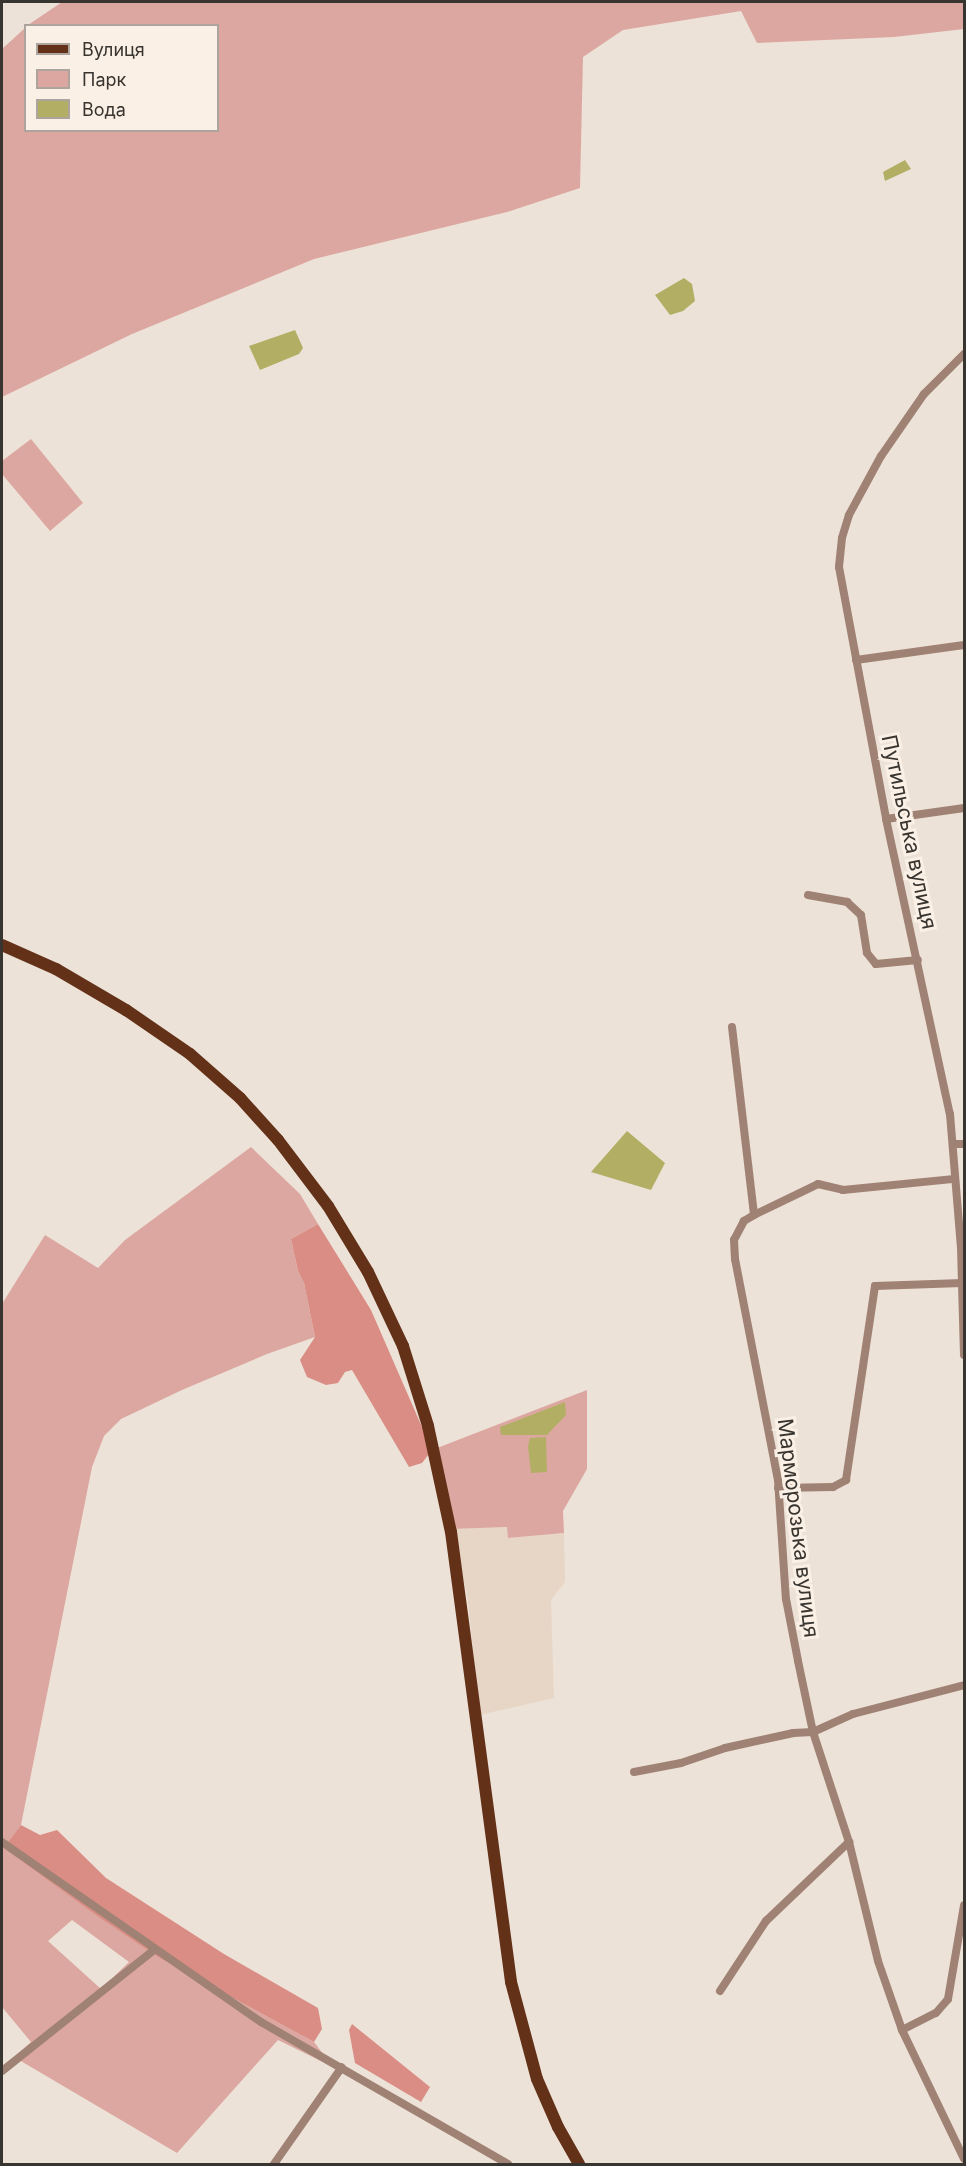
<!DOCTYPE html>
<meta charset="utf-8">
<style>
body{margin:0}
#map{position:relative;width:966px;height:2166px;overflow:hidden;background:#ede2d8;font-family:Inter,sans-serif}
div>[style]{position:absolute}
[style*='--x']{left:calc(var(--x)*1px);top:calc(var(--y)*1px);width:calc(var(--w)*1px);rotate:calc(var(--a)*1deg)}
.built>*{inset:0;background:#e7d6c6}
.green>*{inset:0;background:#dca7a0}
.forest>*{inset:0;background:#da8d84}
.water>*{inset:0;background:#b2af65}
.street>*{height:8px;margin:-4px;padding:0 4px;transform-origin:4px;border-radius:4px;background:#a08274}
.primary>*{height:12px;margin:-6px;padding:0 6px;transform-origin:6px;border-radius:6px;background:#633118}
span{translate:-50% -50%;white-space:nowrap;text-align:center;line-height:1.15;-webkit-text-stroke:6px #fbf0e5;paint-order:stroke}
.street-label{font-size:21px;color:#383430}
.frame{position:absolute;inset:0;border:3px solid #383430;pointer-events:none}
.legend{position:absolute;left:24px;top:24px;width:195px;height:108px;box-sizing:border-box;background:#fbf0e5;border:2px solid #ada59d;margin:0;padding:8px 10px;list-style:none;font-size:18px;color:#383430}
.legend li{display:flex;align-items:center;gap:12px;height:30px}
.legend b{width:30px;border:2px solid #ada59d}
</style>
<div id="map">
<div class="built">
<i style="clip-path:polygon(507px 1527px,509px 1538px,564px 1533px,565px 1582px,551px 1600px,554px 1698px,480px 1715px,467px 1594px,452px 1529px)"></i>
</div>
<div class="green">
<i style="clip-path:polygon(62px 2px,964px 2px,964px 29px,894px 37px,757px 43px,741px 11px,623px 30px,583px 57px,580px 188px,507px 212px,314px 259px,132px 334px,2px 397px,2px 49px,25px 28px,26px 130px,218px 130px,218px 26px,28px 25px)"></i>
<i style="clip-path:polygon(31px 439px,83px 503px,50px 531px,2px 474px,2px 461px)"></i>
<i style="clip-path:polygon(evenodd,251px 1147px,300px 1194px,318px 1224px,291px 1239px,298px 1271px,304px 1283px,315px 1337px,267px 1354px,182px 1390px,121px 1419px,104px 1436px,92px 1467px,21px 1825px,5px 1848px,161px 1959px,314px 2042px,333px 2067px,278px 2040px,177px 2153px,14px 2057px,31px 2042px,2px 2007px,2px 1304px,45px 1235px,98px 1268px,125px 1240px,251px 1147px,72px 1920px,129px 1962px,101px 1989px,48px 1941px,72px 1920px)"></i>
<i style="clip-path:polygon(587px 1390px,587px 1469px,563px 1511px,564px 1533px,508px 1538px,507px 1527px,452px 1529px,432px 1450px)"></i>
</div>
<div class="forest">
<i style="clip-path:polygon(318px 1224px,371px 1310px,432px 1450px,422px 1463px,409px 1467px,352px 1370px,345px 1372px,338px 1383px,326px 1385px,307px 1377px,300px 1360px,315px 1337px,304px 1283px,298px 1271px,291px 1239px)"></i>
<i style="clip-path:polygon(21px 1825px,40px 1835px,57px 1830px,106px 1878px,224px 1954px,318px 2008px,322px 2029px,314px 2042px,161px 1959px,96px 1915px,4px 1848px)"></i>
<i style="clip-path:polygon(352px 2024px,430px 2087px,421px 2102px,355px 2063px,349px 2030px)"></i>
</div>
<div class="water">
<i style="clip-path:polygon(905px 160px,911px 169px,885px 181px,883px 172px)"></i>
<i style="clip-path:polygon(684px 278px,692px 284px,695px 301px,683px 311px,670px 315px,655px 295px)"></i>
<i style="clip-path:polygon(295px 330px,303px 348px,299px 354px,260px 370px,249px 346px)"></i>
<i style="clip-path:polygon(627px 1131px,665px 1163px,651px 1190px,591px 1172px)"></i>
<i style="clip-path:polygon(565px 1402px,566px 1415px,547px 1435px,501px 1435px,500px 1427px)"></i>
<i style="clip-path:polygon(546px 1437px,547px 1472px,531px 1473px,528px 1446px,530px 1438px)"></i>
</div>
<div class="street">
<i style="--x:964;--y:354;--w:57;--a:135"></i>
<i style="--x:924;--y:394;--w:75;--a:124.7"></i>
<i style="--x:881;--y:456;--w:67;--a:118.5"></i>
<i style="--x:849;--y:515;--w:24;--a:107"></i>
<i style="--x:842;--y:538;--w:29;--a:96"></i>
<i style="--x:839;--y:567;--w:256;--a:79.4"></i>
<i style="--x:886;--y:819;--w:302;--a:77.8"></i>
<i style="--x:950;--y:1114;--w:134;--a:85.3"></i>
<i style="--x:961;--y:1248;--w:107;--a:88.4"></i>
<i style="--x:856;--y:660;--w:109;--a:-7.9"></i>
<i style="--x:886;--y:819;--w:79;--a:-8"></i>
<i style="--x:808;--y:895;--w:40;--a:10"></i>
<i style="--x:847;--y:902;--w:19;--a:43"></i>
<i style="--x:861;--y:915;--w:38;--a:81"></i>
<i style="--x:867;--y:953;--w:14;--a:51"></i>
<i style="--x:876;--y:964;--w:42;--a:-5.4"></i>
<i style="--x:732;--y:1027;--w:189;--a:83.3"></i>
<i style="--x:754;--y:1215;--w:12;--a:149"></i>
<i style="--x:744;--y:1221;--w:21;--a:118"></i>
<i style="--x:734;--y:1240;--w:19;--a:87"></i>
<i style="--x:735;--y:1259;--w:225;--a:79"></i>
<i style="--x:778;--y:1480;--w:119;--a:86.2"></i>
<i style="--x:786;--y:1599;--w:63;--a:79"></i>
<i style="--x:798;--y:1661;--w:73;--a:78.1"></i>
<i style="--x:813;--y:1732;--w:116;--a:71.9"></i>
<i style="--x:849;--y:1842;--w:122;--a:76.3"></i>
<i style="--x:878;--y:1961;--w:73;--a:70.8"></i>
<i style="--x:902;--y:2030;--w:143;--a:64.3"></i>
<i style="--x:953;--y:1144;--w:11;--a:0"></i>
<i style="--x:754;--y:1215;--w:71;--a:-25.8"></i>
<i style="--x:818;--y:1184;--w:26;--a:13"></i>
<i style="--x:843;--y:1190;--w:112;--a:-5.7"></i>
<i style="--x:778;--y:1488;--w:55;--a:-1"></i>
<i style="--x:833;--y:1487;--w:15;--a:-28"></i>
<i style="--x:846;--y:1480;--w:196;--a:-81.5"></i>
<i style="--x:875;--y:1286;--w:87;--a:-2"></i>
<i style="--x:634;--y:1772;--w:48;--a:-10.8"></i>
<i style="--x:681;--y:1763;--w:46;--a:-18.8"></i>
<i style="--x:725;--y:1748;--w:70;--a:-12.4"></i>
<i style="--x:793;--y:1733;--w:20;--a:-3"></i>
<i style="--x:813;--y:1732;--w:44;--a:-24.2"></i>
<i style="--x:853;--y:1714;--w:115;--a:-14.6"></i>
<i style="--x:2;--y:1842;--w:315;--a:34.8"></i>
<i style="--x:261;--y:2022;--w:285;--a:29.9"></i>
<i style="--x:720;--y:1991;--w:84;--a:-56.7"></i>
<i style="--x:766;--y:1921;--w:115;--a:-43.6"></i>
<i style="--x:902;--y:2030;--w:38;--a:-27"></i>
<i style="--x:936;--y:2013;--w:18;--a:-49"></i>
<i style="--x:948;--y:1999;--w:95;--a:-80.3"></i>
<i style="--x:2;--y:2071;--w:194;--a:-38.5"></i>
<i style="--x:274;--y:2164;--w:118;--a:-55"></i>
</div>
<div class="primary">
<i style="--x:2;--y:945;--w:59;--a:24"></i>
<i style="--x:56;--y:969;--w:81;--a:30.4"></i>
<i style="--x:126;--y:1010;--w:78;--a:34.5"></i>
<i style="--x:190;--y:1054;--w:67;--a:41.3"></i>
<i style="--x:240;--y:1098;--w:57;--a:47.9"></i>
<i style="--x:278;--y:1140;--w:83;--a:52.9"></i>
<i style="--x:328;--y:1206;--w:77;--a:58.8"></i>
<i style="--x:368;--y:1272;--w:82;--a:64.7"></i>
<i style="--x:403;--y:1346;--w:84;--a:72.6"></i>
<i style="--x:428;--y:1426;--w:108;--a:77.8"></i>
<i style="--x:451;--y:1532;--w:454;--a:82.4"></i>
<i style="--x:511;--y:1982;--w:100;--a:75"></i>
<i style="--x:537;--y:2079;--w:52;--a:66.4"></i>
<i style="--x:558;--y:2127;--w:43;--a:60.4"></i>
</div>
<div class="street-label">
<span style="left:909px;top:832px;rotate:78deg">Путильська вулиця</span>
<span style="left:798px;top:1528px;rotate:83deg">Марморозька вулиця</span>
</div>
<div class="frame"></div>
<ul class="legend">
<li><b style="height:8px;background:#633118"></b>Вулиця</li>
<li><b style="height:16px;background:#dca7a0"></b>Парк</li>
<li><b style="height:16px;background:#b2af65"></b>Вода</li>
</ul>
</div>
